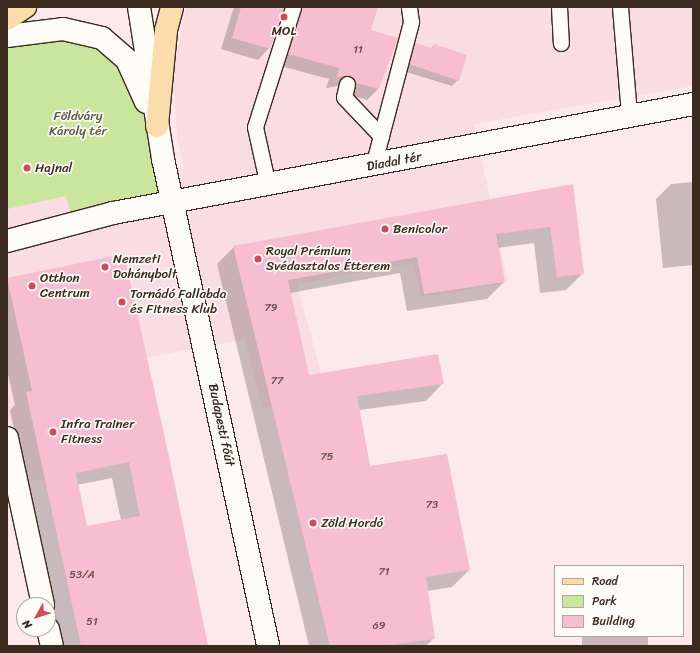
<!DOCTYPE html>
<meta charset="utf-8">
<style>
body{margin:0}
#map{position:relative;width:700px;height:653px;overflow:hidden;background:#fbe9eb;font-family:Sriracha,sans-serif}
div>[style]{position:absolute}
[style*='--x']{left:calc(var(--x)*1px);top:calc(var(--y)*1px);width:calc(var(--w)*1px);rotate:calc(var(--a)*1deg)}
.built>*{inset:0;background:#fadce3}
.green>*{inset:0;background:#cae69c}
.shadow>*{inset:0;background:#0003;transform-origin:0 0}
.building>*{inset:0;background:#f7bdd0}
.roads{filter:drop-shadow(1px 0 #3b2a1e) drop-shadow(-1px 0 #3b2a1e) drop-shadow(0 1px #3b2a1e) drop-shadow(0 -1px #3b2a1e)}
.service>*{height:15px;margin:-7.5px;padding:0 7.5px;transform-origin:7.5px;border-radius:7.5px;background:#fdfcf7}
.minor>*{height:22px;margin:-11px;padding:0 11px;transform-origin:11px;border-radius:11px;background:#fdfcf7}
.primary>*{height:22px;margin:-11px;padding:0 11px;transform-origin:11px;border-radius:11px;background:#fbddab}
.dots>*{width:11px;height:11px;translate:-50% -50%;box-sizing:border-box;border:2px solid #fdfcf7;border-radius:50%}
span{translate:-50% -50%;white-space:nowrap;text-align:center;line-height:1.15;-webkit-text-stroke:3.5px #fdfcf7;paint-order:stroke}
.number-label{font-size:11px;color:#6a4f4a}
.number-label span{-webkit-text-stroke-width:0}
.poi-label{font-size:13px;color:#3b2a1e}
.left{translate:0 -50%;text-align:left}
.park-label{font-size:13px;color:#5f593e}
.street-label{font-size:13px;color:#3b2a1e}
.frame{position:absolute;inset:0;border:8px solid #3b2a1e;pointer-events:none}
.legend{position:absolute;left:554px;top:565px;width:130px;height:72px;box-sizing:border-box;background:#fdfcf7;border:1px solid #afa8a0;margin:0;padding:5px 7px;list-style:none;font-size:12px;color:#3b2a1e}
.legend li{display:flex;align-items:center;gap:8px;height:20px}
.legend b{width:20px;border:1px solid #afa8a0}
.north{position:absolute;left:16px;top:597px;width:40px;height:40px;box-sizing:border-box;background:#fdfcf7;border:1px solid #afa8a0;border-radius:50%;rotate:231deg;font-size:11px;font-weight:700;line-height:16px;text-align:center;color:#3b2a1e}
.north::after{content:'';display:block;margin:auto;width:14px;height:18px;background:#d1495b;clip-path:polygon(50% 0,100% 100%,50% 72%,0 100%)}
</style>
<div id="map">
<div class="built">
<i style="clip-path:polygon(186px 7px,693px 7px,693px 86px,474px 124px,508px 283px,421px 297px,413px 263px,297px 284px,328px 399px,262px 408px,245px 339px,81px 370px,103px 467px,28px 482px,7px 412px,7px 204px,184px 167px,177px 138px,173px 73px)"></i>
</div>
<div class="green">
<i style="clip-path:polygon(7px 36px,102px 38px,157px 126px,173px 204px,73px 223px,66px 196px,7px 209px)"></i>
</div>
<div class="shadow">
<i style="clip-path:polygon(234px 7px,377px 7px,370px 31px,396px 39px,378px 89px,367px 100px,344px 93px,338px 86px,326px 88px,329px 79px,277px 65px,291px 21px,284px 9px,269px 48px,258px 60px,221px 49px)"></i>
<i style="clip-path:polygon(415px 44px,431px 49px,434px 45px,458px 80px,452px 86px,403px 71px,409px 50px)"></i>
<i style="clip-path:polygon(693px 182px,693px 265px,663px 268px,656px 199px,671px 184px)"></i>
<i style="clip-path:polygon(572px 185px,583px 273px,566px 290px,540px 293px,534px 243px,498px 248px,504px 282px,487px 299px,407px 311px,400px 273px,290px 293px,308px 376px,443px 383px,426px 401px,359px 410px,370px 467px,469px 570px,452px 587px,427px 591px,434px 638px,426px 646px,309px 646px,217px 264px,234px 247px)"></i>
<i style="clip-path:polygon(evenodd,123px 255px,208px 646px,61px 646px,10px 410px,15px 405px,7px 370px,7px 280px,123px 255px,112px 478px,121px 520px,87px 527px,77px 485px,112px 478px)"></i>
<i style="left:582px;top:636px;width:66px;height:10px"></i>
</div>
<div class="building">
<i style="clip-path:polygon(241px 7px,284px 7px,270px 49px,232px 38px)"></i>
<i style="clip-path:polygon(302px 7px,378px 7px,371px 30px,398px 38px,379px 89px,356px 83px,349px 75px,337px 77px,339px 68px,288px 54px)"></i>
<i style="clip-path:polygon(415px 43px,433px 48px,434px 44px,467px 55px,459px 81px,409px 64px)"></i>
<i style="clip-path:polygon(573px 184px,584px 274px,557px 277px,550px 227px,496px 234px,505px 282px,424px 294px,417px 257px,288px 280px,309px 375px,438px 354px,444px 384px,357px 396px,370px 466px,447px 454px,470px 570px,426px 577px,435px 639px,382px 646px,330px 646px,233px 246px)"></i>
<i style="clip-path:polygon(evenodd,124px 254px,168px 452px,208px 646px,81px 646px,26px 392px,32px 391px,7px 278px,124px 254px,129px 462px,140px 516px,87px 526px,76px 473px,129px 462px)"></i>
</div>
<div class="roads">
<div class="service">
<i style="--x:559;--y:7;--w:36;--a:87"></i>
<i style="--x:620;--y:7;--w:108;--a:85.2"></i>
<i style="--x:347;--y:84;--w:13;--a:103"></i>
<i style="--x:344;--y:97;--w:54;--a:46.5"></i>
<i style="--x:373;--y:166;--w:149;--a:-75.2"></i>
<i style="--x:411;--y:22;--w:15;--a:-98"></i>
<i style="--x:268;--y:186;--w:60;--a:-102.4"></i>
<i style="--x:255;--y:127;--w:126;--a:-72.4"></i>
</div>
<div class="minor">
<i style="--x:139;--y:7;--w:154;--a:81"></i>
<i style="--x:163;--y:159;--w:498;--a:77.8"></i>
<i style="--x:7;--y:36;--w:56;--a:-7.1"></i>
<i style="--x:63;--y:29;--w:40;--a:13"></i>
<i style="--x:102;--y:38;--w:33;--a:41"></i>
<i style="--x:127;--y:60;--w:46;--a:65.7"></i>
<i style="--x:7;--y:241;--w:110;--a:-14.8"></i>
<i style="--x:113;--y:213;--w:590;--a:-10.64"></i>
<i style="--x:7;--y:438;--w:171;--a:77.8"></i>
<i style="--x:48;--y:629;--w:17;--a:77"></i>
</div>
<div class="primary">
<i style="--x:7;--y:19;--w:22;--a:-34"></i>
<i style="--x:157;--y:126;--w:96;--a:-84.6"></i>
<i style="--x:166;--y:30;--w:24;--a:-75"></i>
</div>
</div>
<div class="dots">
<i style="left:284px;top:17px;background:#d1495b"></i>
<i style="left:27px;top:168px;background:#d1495b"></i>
<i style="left:385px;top:229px;background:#d1495b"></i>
<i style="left:258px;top:259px;background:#d1495b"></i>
<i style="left:105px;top:267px;background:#d1495b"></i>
<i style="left:32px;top:286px;background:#d1495b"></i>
<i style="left:122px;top:302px;background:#d1495b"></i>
<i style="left:53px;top:432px;background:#d1495b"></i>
<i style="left:313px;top:523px;background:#d1495b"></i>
</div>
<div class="number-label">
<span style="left:358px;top:50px">11</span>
<span style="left:271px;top:308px">79</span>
<span style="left:277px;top:381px">77</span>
<span style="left:327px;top:457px">75</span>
<span style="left:432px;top:505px">73</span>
<span style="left:384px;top:572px">71</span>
<span style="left:82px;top:575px">53/A</span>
<span style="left:92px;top:622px">51</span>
<span style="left:379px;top:626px">69</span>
</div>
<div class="poi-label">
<span style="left:284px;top:31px">MOL</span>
<span class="left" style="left:35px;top:168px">Hajnal</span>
<span class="left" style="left:393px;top:229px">Benicolor</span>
<span class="left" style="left:266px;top:259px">Royal Prémium<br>Svédasztalos Étterem</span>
<span class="left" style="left:113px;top:267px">Nemzeti<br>Dohánybolt</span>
<span class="left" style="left:40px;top:286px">Otthon<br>Centrum</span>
<span class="left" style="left:130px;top:302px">Tornádó Fallabda<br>és Fitness Klub</span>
<span class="left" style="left:61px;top:432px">Infra Trainer<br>Fitness</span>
<span class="left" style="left:321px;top:523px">Zöld Hordó</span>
</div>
<div class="park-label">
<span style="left:78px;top:124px">Földváry<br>Károly tér</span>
</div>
<div class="street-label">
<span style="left:394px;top:162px;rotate:-11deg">Diadal tér</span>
<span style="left:221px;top:425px;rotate:78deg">Budapesti főút</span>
</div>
<div class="frame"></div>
<ul class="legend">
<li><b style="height:5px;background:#fbddab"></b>Road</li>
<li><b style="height:11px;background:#cae69c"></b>Park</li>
<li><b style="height:11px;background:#f7bdd0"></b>Building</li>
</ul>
<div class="north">N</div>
</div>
